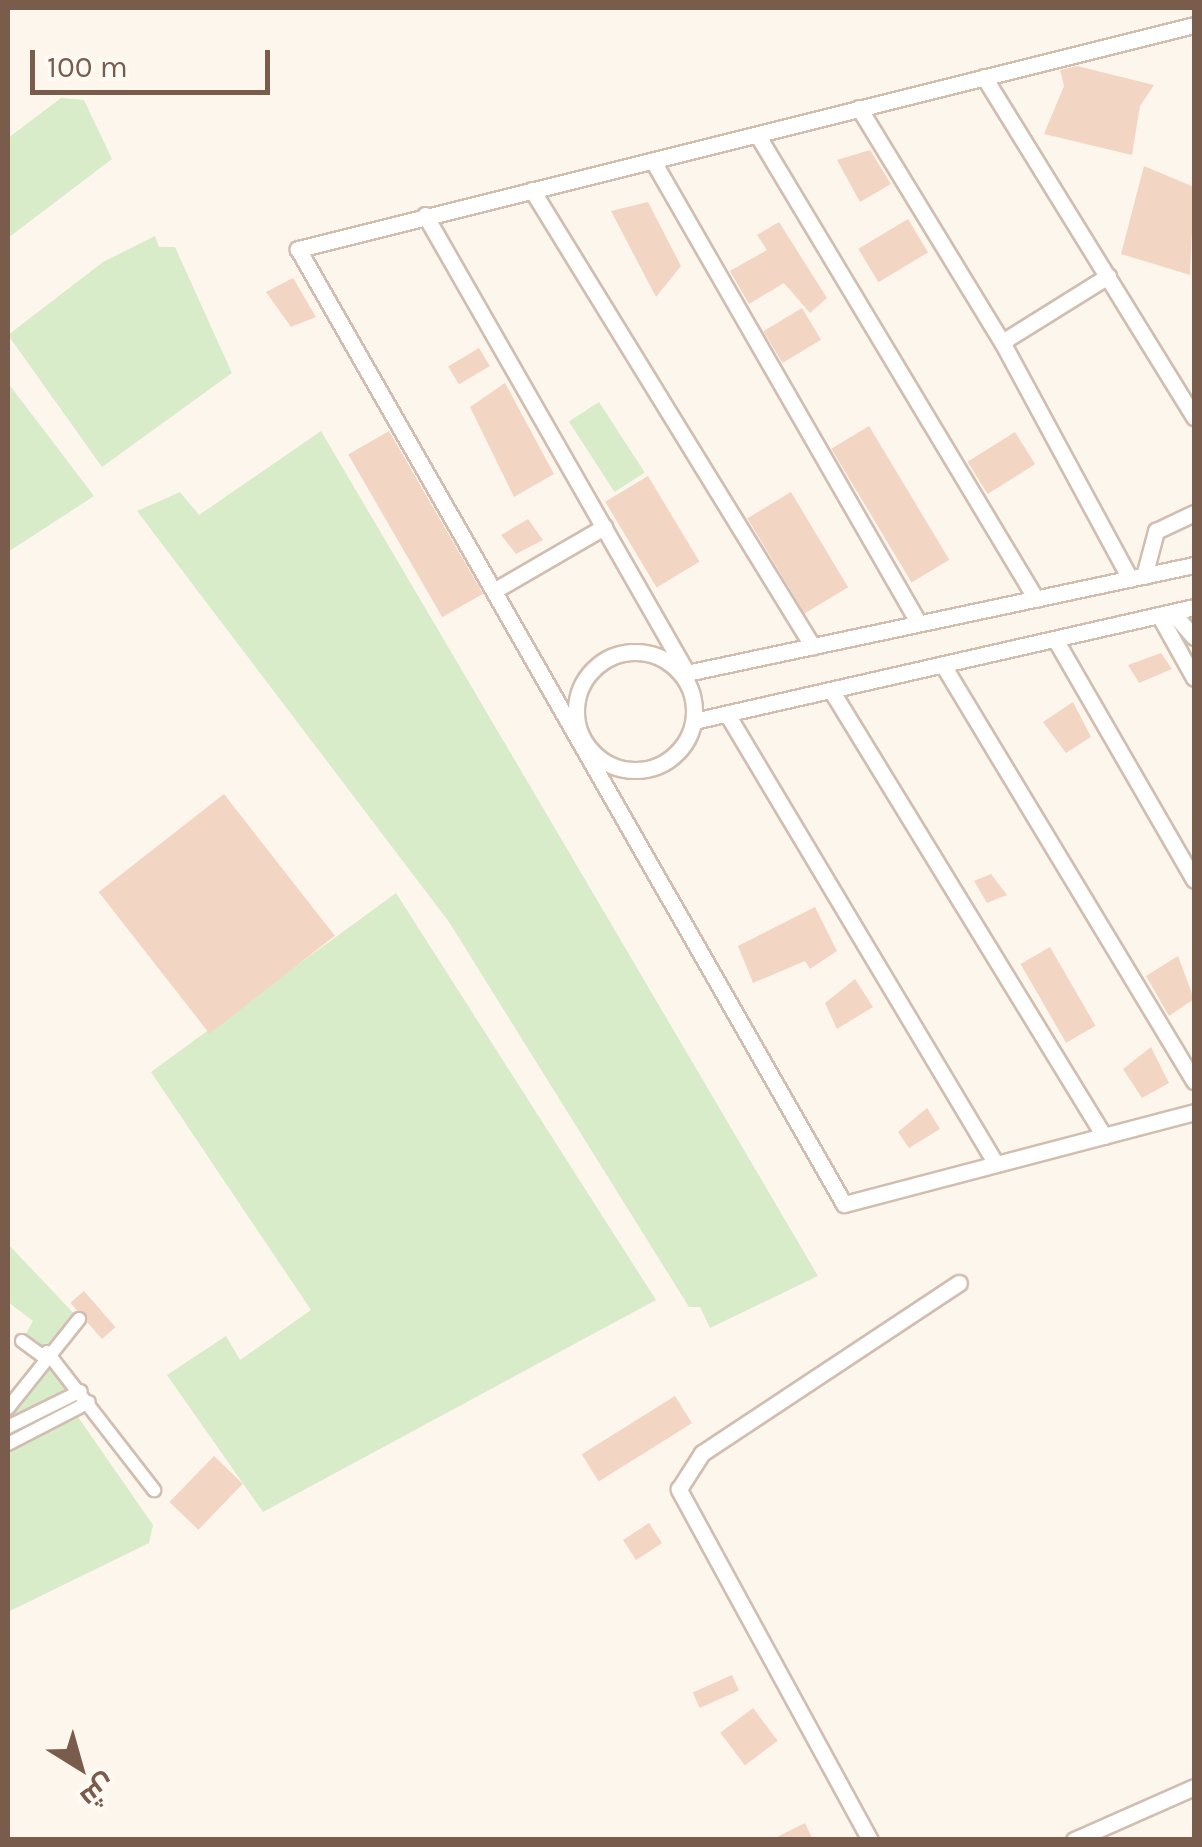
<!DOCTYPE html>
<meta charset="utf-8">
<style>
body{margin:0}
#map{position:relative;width:1202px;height:1847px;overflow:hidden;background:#fdf6ec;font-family:Karla,Cairo,sans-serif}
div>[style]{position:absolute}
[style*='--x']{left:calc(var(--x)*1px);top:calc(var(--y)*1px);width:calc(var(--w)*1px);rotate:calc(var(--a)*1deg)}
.green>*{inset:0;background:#d8ecc9;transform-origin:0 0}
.building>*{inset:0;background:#f3d5c3;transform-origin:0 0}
.roads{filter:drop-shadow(2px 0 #d1beb0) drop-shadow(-2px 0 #d1beb0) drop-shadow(0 2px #d1beb0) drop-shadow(0 -2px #d1beb0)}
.pedestrian>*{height:12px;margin:-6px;padding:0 6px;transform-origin:6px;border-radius:6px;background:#fff}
.minor>*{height:15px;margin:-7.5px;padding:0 7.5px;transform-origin:7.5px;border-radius:7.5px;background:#fff}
.minor>.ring{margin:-7.5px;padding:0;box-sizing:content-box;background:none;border:15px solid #fff;border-radius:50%}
span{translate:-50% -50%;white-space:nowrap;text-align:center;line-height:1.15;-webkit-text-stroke:8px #fffaf3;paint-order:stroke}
.frame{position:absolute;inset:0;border:10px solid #7a5c4d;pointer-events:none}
.north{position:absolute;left:30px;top:1717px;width:100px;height:100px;-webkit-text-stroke:8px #fffaf3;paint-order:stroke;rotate:143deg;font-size:28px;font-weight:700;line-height:40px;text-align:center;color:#7a5c4d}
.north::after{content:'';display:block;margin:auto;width:35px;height:45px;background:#7a5c4d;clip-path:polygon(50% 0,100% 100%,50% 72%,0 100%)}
.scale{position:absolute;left:30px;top:50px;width:240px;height:45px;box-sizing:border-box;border:5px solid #7a5c4d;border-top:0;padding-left:12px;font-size:30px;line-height:35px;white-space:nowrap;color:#7a5c4d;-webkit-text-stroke:8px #fffaf3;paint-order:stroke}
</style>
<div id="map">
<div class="green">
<i style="clip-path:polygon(61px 98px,84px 100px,112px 159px,8px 238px,8px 138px)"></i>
<i style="clip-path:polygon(155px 236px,159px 247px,175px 247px,232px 373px,102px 467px,8px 335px,103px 262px)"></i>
<i style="clip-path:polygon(8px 383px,94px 496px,8px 552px)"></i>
<i style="left:599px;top:402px;width:84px;height:36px;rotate:57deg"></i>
<i style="clip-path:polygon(321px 431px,563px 842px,818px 1276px,710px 1328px,700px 1307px,689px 1307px,449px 922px,137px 511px,180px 492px,199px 515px)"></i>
<i style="clip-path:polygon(396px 893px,656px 1300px,263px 1512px,167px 1375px,226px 1336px,240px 1360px,311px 1310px,151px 1072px)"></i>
<i style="clip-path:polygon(8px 1244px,79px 1319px,47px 1352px,81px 1391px,8px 1427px,8px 1408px,43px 1357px,22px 1341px,33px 1321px,8px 1302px)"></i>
<i style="clip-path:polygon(78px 1417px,153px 1525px,149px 1543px,8px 1612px,8px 1452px)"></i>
</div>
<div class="building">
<i style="clip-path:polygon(1077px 66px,1154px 85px,1140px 106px,1132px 155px,1044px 134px,1064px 86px,1060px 70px)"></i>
<i style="clip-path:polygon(870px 150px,891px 184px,860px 202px,837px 160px)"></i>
<i style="clip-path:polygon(1144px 166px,1194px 187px,1190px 275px,1121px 254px)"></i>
<i style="clip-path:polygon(648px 202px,681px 266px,656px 297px,611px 211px)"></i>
<i style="left:908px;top:219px;width:39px;height:58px;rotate:59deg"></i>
<i style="clip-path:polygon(779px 222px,827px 298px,810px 313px,784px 283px,749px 304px,730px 271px,767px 250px,757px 235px)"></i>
<i style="clip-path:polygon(293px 278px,316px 317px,291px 327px,266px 292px)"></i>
<i style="left:802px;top:308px;width:37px;height:45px;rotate:59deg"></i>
<i style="left:479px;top:348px;width:21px;height:36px;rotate:59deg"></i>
<i style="clip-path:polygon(505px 383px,554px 474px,514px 497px,470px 407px)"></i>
<i style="left:869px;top:426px;width:156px;height:44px;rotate:59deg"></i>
<i style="left:389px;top:431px;width:188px;height:47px;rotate:60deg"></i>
<i style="left:1015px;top:432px;width:38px;height:56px;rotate:58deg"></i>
<i style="left:648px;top:476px;width:100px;height:50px;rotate:59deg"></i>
<i style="left:791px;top:492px;width:111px;height:51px;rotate:59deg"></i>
<i style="clip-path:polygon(528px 519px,543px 540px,516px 554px,501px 535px)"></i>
<i style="clip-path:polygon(1161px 653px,1172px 669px,1139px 683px,1128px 665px)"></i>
<i style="clip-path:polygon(1073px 702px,1091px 737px,1066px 753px,1043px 722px)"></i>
<i style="left:224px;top:794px;width:180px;height:159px;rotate:52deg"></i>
<i style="clip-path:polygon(991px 874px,1007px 895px,987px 903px,974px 881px)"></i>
<i style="clip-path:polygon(815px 907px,837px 951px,810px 969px,805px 961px,753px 983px,738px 946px)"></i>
<i style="left:1050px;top:947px;width:91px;height:34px;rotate:60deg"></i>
<i style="clip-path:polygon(1178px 956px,1194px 999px,1169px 1016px,1146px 976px)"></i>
<i style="clip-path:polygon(855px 979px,873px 1007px,837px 1029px,825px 1003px)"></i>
<i style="clip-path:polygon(1151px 1047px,1169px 1083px,1142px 1098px,1123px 1069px)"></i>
<i style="clip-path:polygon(927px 1108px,940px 1129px,909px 1148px,898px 1132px)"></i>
<i style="left:84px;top:1291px;width:48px;height:18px;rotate:49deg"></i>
<i style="left:675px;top:1396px;width:32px;height:110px;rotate:58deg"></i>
<i style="left:214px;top:1456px;width:40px;height:64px;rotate:44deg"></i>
<i style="left:649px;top:1523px;width:24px;height:31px;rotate:57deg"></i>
<i style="left:732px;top:1675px;width:17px;height:43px;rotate:66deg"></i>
<i style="left:753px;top:1708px;width:41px;height:41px;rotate:53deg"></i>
<i style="clip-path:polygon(805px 1823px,813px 1840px,771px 1840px)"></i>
</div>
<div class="roads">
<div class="pedestrian">
<i style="--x:22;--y:1341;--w:26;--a:36"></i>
<i style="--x:47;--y:1352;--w:175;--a:52.2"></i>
<i style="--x:8;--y:1408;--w:114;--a:-51.4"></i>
<i style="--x:8;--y:1427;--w:81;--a:-26.3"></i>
<i style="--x:8;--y:1444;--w:91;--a:-27.4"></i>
</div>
<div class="minor">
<i style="--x:1194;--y:25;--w:924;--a:165.96"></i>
<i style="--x:298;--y:249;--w:1100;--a:60.24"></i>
<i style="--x:844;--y:1204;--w:362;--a:-14.7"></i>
<i style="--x:984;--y:77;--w:400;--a:58.3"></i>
<i style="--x:859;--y:108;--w:274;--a:58.6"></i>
<i style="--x:1002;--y:342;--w:269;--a:61.6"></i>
<i style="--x:758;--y:136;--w:540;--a:59.02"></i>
<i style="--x:653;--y:161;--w:532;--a:60.11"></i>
<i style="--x:532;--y:190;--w:536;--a:58.41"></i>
<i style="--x:425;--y:215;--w:528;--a:60.23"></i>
<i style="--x:1002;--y:342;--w:125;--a:-31.9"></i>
<i style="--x:1144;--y:576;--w:47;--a:-75.1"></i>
<i style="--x:1156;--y:531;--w:42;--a:-25.3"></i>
<i style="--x:497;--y:589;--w:124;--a:-30.1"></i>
<i style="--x:1172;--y:612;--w:33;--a:49"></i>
<i style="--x:1159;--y:615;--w:72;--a:60.9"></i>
<i style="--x:1055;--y:639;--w:278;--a:60"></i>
<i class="ring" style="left:576px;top:652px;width:103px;height:103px"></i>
<i style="--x:943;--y:665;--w:486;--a:58.9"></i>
<i style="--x:682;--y:674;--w:523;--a:-12.02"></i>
<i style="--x:831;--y:690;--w:523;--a:58.53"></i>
<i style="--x:727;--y:714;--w:524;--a:59.13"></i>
<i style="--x:694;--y:721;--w:513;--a:-12.84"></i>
<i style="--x:870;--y:1840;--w:400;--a:-118.6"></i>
<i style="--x:679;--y:1489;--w:43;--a:-57.4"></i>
<i style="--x:702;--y:1453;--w:308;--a:-33.5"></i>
<i style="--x:1074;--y:1840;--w:131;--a:-23.8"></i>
</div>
</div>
<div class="frame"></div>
<div class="north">ش</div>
<div class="scale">100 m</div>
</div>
